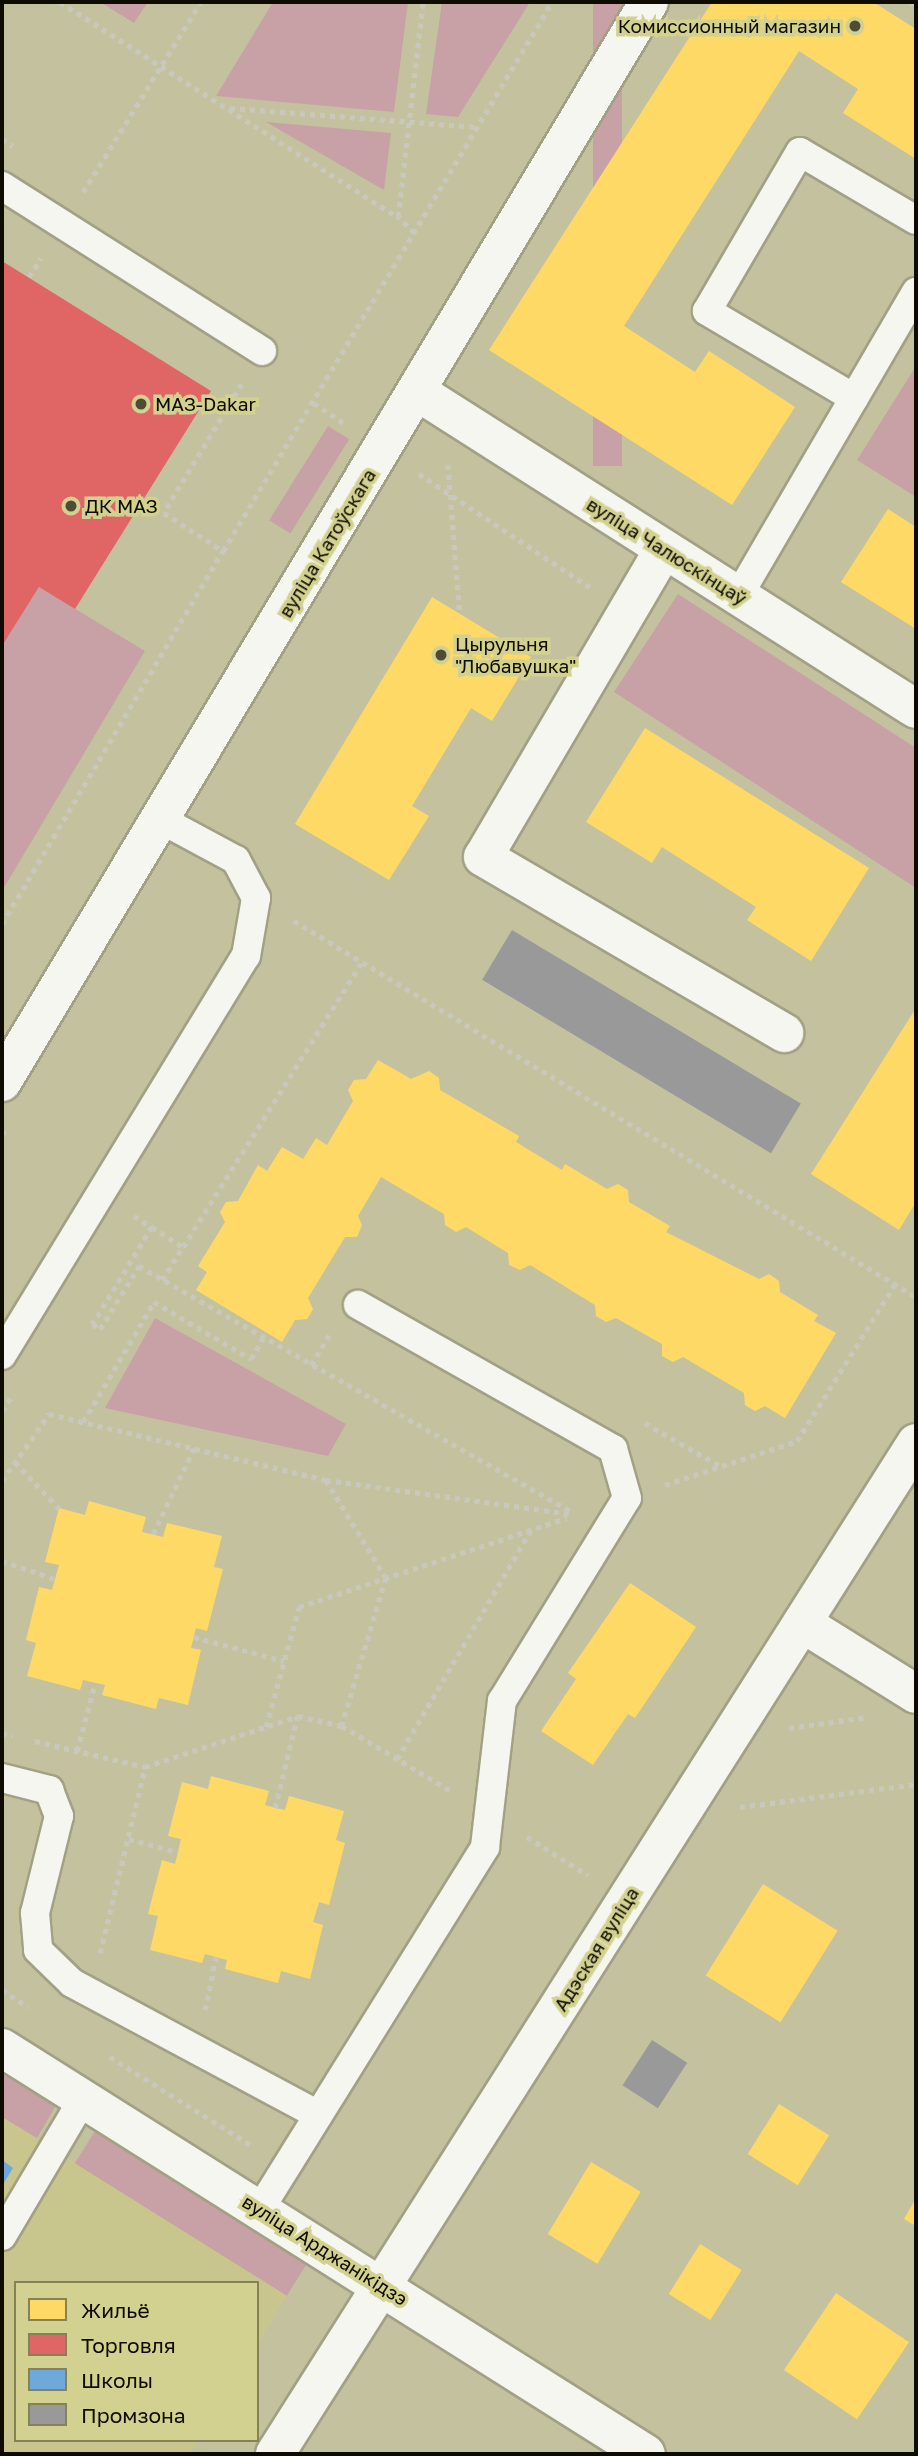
<!DOCTYPE html>
<meta charset="utf-8">
<style>
body{margin:0}
#map{position:relative;width:918px;height:2456px;overflow:hidden;background:#c4c29e;font-family:"Golos Text",sans-serif}
div>[style]{position:absolute}
[style*='--x']{left:calc(var(--x)*1px);top:calc(var(--y)*1px);width:calc(var(--w)*1px);rotate:calc(var(--a)*1deg)}
.built>*{inset:0;background:#c8c68c}
.green>*{inset:0;background:#c7a1a5;transform-origin:0 0}
.homes>*{inset:0;background:#ffd966;transform-origin:0 0}
.shops>*{inset:0;background:#e06666}
.schools>*{inset:0;background:#6fa8dc}
.industry>*{inset:0;background:#999;transform-origin:0 0}
.path>*{height:4.5px;margin-top:-2.25px;transform-origin:0;background:repeating-linear-gradient(90deg,#c9c8bd 0 5px,transparent 0 10px)}
.roads{filter:drop-shadow(2px 0 #a2a085) drop-shadow(-2px 0 #a2a085) drop-shadow(0 2px #a2a085) drop-shadow(0 -2px #a2a085)}
.service>*{height:28px;margin:-14px;padding:0 14px;transform-origin:14px;border-radius:14px;background:#f6f6f0}
.minor>*{height:38px;margin:-19px;padding:0 19px;transform-origin:19px;border-radius:19px;background:#f6f6f0}
.dots>*{width:19px;height:19px;translate:-50% -50%;box-sizing:border-box;border:4px solid #d3d18f;border-radius:50%}
span{translate:-50% -50%;white-space:nowrap;text-align:center;line-height:1.15;-webkit-text-stroke:7px #d3d18f;paint-order:stroke}
.poi-label{font-size:19px;color:#0e0c00}
.right{translate:-100% -50%;text-align:right}
.left{translate:0 -50%;text-align:left}
.street-label{font-size:19px;color:#0e0c00}
.frame{position:absolute;inset:0;border:4px solid #0e0c00;pointer-events:none}
.legend{position:absolute;left:14px;top:2281px;width:245px;height:161px;box-sizing:border-box;background:#d3d18f;border:2px solid #848256;margin:0;padding:9px 12px;list-style:none;font-size:21px;color:#0e0c00}
.legend li{display:flex;align-items:center;gap:14px;height:35px}
.legend b{width:35px;border:2px solid #848256}
</style>
<div id="map">
<div class="built">
<i style="clip-path:polygon(2px 2117px,288px 2294px,257px 2345px,257px 2283px,16px 2283px,16px 2440px,199px 2440px,190px 2454px,2px 2454px)"></i>
</div>
<div class="green">
<i style="clip-path:polygon(100px 2px,148px 2px,134px 23px)"></i>
<i style="clip-path:polygon(273px 2px,408px 2px,394px 112px,216px 96px)"></i>
<i style="clip-path:polygon(442px 2px,530px 2px,458px 117px,426px 114px)"></i>
<i style="left:593px;top:2px;width:29px;height:464px"></i>
<i style="clip-path:polygon(266px 122px,391px 133px,384px 190px)"></i>
<i style="clip-path:polygon(916px 366px,916px 497px,857px 460px)"></i>
<i style="left:328px;top:426px;width:25px;height:111px;rotate:32deg"></i>
<i style="clip-path:polygon(39px 587px,145px 651px,2px 891px,2px 646px)"></i>
<i style="clip-path:polygon(678px 594px,916px 748px,916px 888px,614px 692px)"></i>
<i style="clip-path:polygon(155px 1318px,346px 1424px,328px 1456px,105px 1408px)"></i>
<i style="clip-path:polygon(2px 2071px,57px 2104px,37px 2138px,2px 2117px)"></i>
<i style="left:95px;top:2131px;width:250px;height:38px;rotate:32deg"></i>
</div>
<div class="homes">
<i style="clip-path:polygon(712px 2px,873px 2px,916px 29px,916px 159px,843px 113px,858px 89px,799px 51px,624px 326px,695px 372px,709px 351px,795px 407px,732px 505px,489px 350px)"></i>
<i style="clip-path:polygon(888px 509px,916px 527px,916px 629px,841px 582px)"></i>
<i style="clip-path:polygon(432px 597px,531px 657px,492px 721px,471px 708px,412px 806px,429px 816px,389px 880px,295px 824px)"></i>
<i style="clip-path:polygon(645px 728px,869px 868px,811px 961px,747px 920px,756px 907px,662px 847px,652px 863px,586px 822px)"></i>
<i style="clip-path:polygon(916px 1008px,916px 1202px,899px 1230px,811px 1174px)"></i>
<i style="clip-path:polygon(378px 1060px,411px 1079px,429px 1071px,439px 1078px,440px 1090px,519px 1136px,516px 1142px,562px 1170px,565px 1164px,607px 1189px,618px 1184px,628px 1190px,629px 1202px,670px 1226px,666px 1232px,759px 1279px,769px 1274px,779px 1281px,780px 1292px,818px 1315px,814px 1321px,836px 1333px,785px 1418px,765px 1406px,755px 1411px,745px 1405px,744px 1393px,683px 1357px,673px 1362px,662px 1356px,662px 1344px,616px 1318px,606px 1322px,596px 1316px,595px 1305px,530px 1265px,520px 1270px,509px 1265px,508px 1253px,466px 1227px,456px 1232px,445px 1225px,444px 1214px,381px 1177px,358px 1216px,362px 1225px,357px 1237px,345px 1237px,308px 1298px,313px 1309px,307px 1319px,295px 1320px,282px 1342px,196px 1290px,207px 1272px,198px 1266px,225px 1222px,220px 1212px,226px 1202px,238px 1201px,258px 1165px,267px 1171px,282px 1147px,303px 1159px,316px 1138px,327px 1145px,353px 1101px,348px 1090px,354px 1080px,366px 1079px)"></i>
<i style="clip-path:polygon(89px 1501px,146px 1517px,142px 1532px,163px 1537px,167px 1523px,222px 1536px,214px 1567px,223px 1569px,207px 1631px,196px 1628px,191px 1648px,201px 1650px,188px 1705px,159px 1698px,156px 1709px,102px 1695px,105px 1685px,83px 1680px,80px 1690px,27px 1676px,36px 1643px,26px 1640px,39px 1587px,52px 1590px,59px 1565px,45px 1562px,59px 1508px,85px 1515px)"></i>
<i style="clip-path:polygon(630px 1583px,696px 1627px,635px 1718px,628px 1714px,593px 1765px,541px 1731px,576px 1679px,568px 1673px)"></i>
<i style="clip-path:polygon(211px 1776px,269px 1791px,265px 1805px,275px 1808px,285px 1810px,289px 1796px,344px 1811px,336px 1840px,345px 1843px,329px 1905px,319px 1902px,313px 1922px,323px 1925px,310px 1979px,281px 1971px,278px 1983px,225px 1969px,227px 1960px,205px 1954px,202px 1963px,150px 1950px,158px 1916px,148px 1914px,162px 1860px,175px 1864px,181px 1839px,168px 1836px,182px 1782px,208px 1789px)"></i>
<i style="left:763px;top:1884px;width:88px;height:108px;rotate:32deg"></i>
<i style="left:779px;top:2104px;width:59px;height:59px;rotate:32deg"></i>
<i style="left:591px;top:2162px;width:58px;height:84px;rotate:31deg"></i>
<i style="clip-path:polygon(916px 2198px,916px 2226px,904px 2219px)"></i>
<i style="left:700px;top:2244px;width:49px;height:59px;rotate:32deg"></i>
<i style="left:836px;top:2293px;width:88px;height:93px;rotate:34deg"></i>
</div>
<div class="shops">
<i style="clip-path:polygon(2px 261px,211px 391px,75px 609px,39px 587px,2px 646px)"></i>
</div>
<div class="schools">
<i style="clip-path:polygon(2px 2160px,13px 2168px,2px 2186px)"></i>
</div>
<div class="industry">
<i style="left:512px;top:930px;width:337px;height:58px;rotate:31deg"></i>
<i style="left:652px;top:2040px;width:42px;height:54px;rotate:33deg"></i>
</div>
<div class="path">
<i style="--x:60;--y:2;--w:401;--a:32.5"></i>
<i style="--x:910;--y:2;--w:7;--a:34"></i>
<i style="--x:230;--y:108;--w:248;--a:4.4"></i>
<i style="--x:2;--y:139;--w:13;--a:32"></i>
<i style="--x:83;--y:192;--w:224;--a:-58.2"></i>
<i style="--x:414;--y:233;--w:23;--a:-135"></i>
<i style="--x:398;--y:217;--w:216;--a:-83.4"></i>
<i style="--x:29;--y:277;--w:22;--a:-58"></i>
<i style="--x:242;--y:384;--w:151;--a:121.2"></i>
<i style="--x:164;--y:513;--w:70;--a:32.8"></i>
<i style="--x:223;--y:551;--w:640;--a:-59.07"></i>
<i style="--x:314;--y:403;--w:37;--a:34"></i>
<i style="--x:448;--y:465;--w:149;--a:85.4"></i>
<i style="--x:419;--y:474;--w:205;--a:33.5"></i>
<i style="--x:294;--y:921;--w:727;--a:31.15"></i>
<i style="--x:2;--y:924;--w:434;--a:-59.4"></i>
<i style="--x:2;--y:1135;--w:10;--a:-61"></i>
<i style="--x:134;--y:1216;--w:21;--a:31"></i>
<i style="--x:152;--y:1227;--w:114;--a:121.3"></i>
<i style="--x:93;--y:1324;--w:9;--a:36"></i>
<i style="--x:100;--y:1329;--w:74;--a:-58.2"></i>
<i style="--x:139;--y:1266;--w:498;--a:29.6"></i>
<i style="--x:152;--y:1227;--w:37;--a:33"></i>
<i style="--x:183;--y:1247;--w:337;--a:-57.9"></i>
<i style="--x:162;--y:1280;--w:39;--a:-58"></i>
<i style="--x:311;--y:1365;--w:37;--a:-59"></i>
<i style="--x:2;--y:1411;--w:20;--a:-57"></i>
<i style="--x:83;--y:1422;--w:139;--a:-59.4"></i>
<i style="--x:154;--y:1302;--w:113;--a:30.4"></i>
<i style="--x:251;--y:1359;--w:24;--a:-60"></i>
<i style="--x:645;--y:1423;--w:86;--a:29.8"></i>
<i style="--x:15;--y:1462;--w:64;--a:46.3"></i>
<i style="--x:326;--y:1480;--w:115;--a:58.5"></i>
<i style="--x:386;--y:1578;--w:154;--a:106.6"></i>
<i style="--x:2;--y:1481;--w:82;--a:-55"></i>
<i style="--x:49;--y:1414;--w:285;--a:13.4"></i>
<i style="--x:326;--y:1480;--w:247;--a:7.9"></i>
<i style="--x:665;--y:1485;--w:139;--a:-18.4"></i>
<i style="--x:797;--y:1441;--w:185;--a:-58"></i>
<i style="--x:153;--y:1534;--w:95;--a:-64.5"></i>
<i style="--x:2;--y:1561;--w:56;--a:18.8"></i>
<i style="--x:194;--y:1637;--w:93;--a:14.9"></i>
<i style="--x:266;--y:1727;--w:124;--a:-74.6"></i>
<i style="--x:299;--y:1607;--w:282;--a:-18.4"></i>
<i style="--x:789;--y:1728;--w:79;--a:-8"></i>
<i style="--x:2;--y:1733;--w:11;--a:15"></i>
<i style="--x:35;--y:1741;--w:113;--a:13.3"></i>
<i style="--x:145;--y:1767;--w:161;--a:-18.4"></i>
<i style="--x:298;--y:1716;--w:45;--a:12.8"></i>
<i style="--x:342;--y:1726;--w:127;--a:30.8"></i>
<i style="--x:77;--y:1751;--w:70;--a:-75.2"></i>
<i style="--x:397;--y:1759;--w:265;--a:-59.7"></i>
<i style="--x:740;--y:1807;--w:177;--a:-7.4"></i>
<i style="--x:275;--y:1808;--w:94;--a:-76.4"></i>
<i style="--x:527;--y:1837;--w:72;--a:31.9"></i>
<i style="--x:129;--y:1839;--w:51;--a:14.9"></i>
<i style="--x:100;--y:1953;--w:191;--a:-76.4"></i>
<i style="--x:2;--y:1990;--w:31;--a:33"></i>
<i style="--x:205;--y:2010;--w:54;--a:-78.3"></i>
<i style="--x:110;--y:2057;--w:166;--a:32"></i>
</div>
<div class="roads">
<div class="service">
<i style="--x:2;--y:186;--w:308;--a:32.4"></i>
<i style="--x:854;--y:398;--w:171;--a:-149.4"></i>
<i style="--x:707;--y:311;--w:184;--a:-59.7"></i>
<i style="--x:800;--y:152;--w:134;--a:30.4"></i>
<i style="--x:743;--y:588;--w:343;--a:-59.7"></i>
<i style="--x:2;--y:1355;--w:468;--a:-58.6"></i>
<i style="--x:246;--y:956;--w:59;--a:-80.2"></i>
<i style="--x:256;--y:898;--w:43;--a:-117.8"></i>
<i style="--x:236;--y:860;--w:86;--a:-151.7"></i>
<i style="--x:2;--y:1778;--w:49;--a:14.3"></i>
<i style="--x:49;--y:1790;--w:28;--a:69"></i>
<i style="--x:59;--y:1816;--w:100;--a:103.9"></i>
<i style="--x:35;--y:1913;--w:37;--a:85"></i>
<i style="--x:38;--y:1950;--w:47;--a:44.1"></i>
<i style="--x:72;--y:1983;--w:279;--a:28.2"></i>
<i style="--x:260;--y:2209;--w:426;--a:-58.1"></i>
<i style="--x:485;--y:1847;--w:147;--a:-83.4"></i>
<i style="--x:502;--y:1701;--w:238;--a:-58.4"></i>
<i style="--x:627;--y:1498;--w:51;--a:-105.9"></i>
<i style="--x:613;--y:1449;--w:293;--a:-150.5"></i>
<i style="--x:2;--y:2236;--w:159;--a:-59.4"></i>
</div>
<div class="minor">
<i style="--x:418;--y:392;--w:590;--a:32.48"></i>
<i style="--x:664;--y:549;--w:357;--a:120.4"></i>
<i style="--x:483;--y:857;--w:349;--a:30.3"></i>
<i style="--x:2;--y:1082;--w:1259;--a:-59.08"></i>
<i style="--x:802;--y:1623;--w:134;--a:31.9"></i>
<i style="--x:2;--y:2048;--w:761;--a:32.23"></i>
<i style="--x:275;--y:2454;--w:1197;--a:-57.62"></i>
</div>
</div>
<div class="dots">
<i style="left:855px;top:26px;background:#4e4c37"></i>
<i style="left:141px;top:404px;background:#4e4c37"></i>
<i style="left:71px;top:506px;background:#4e4c37"></i>
<i style="left:441px;top:655px;background:#4e4c37"></i>
</div>
<div class="poi-label">
<span class="right" style="left:841px;top:26px">Комиссионный магазин</span>
<span class="left" style="left:155px;top:404px">МАЗ-Dakar</span>
<span class="left" style="left:85px;top:506px">ДК МАЗ</span>
<span class="left" style="left:455px;top:655px">Цырульня<br>"Любавушка"</span>
</div>
<div class="street-label">
<span style="left:327px;top:543px;rotate:-59deg">вуліца Катоўскага</span>
<span style="left:667px;top:551px;rotate:32deg">вуліца Чалюскінцаў</span>
<span style="left:596px;top:1949px;rotate:-58deg">Адэская вуліца</span>
<span style="left:325px;top:2250px;rotate:32deg">вуліца Арджанікідзэ</span>
</div>
<div class="frame"></div>
<ul class="legend">
<li><b style="height:19px;background:#ffd966"></b>Жильё</li>
<li><b style="height:19px;background:#e06666"></b>Торговля</li>
<li><b style="height:19px;background:#6fa8dc"></b>Школы</li>
<li><b style="height:19px;background:#999"></b>Промзона</li>
</ul>
</div>
